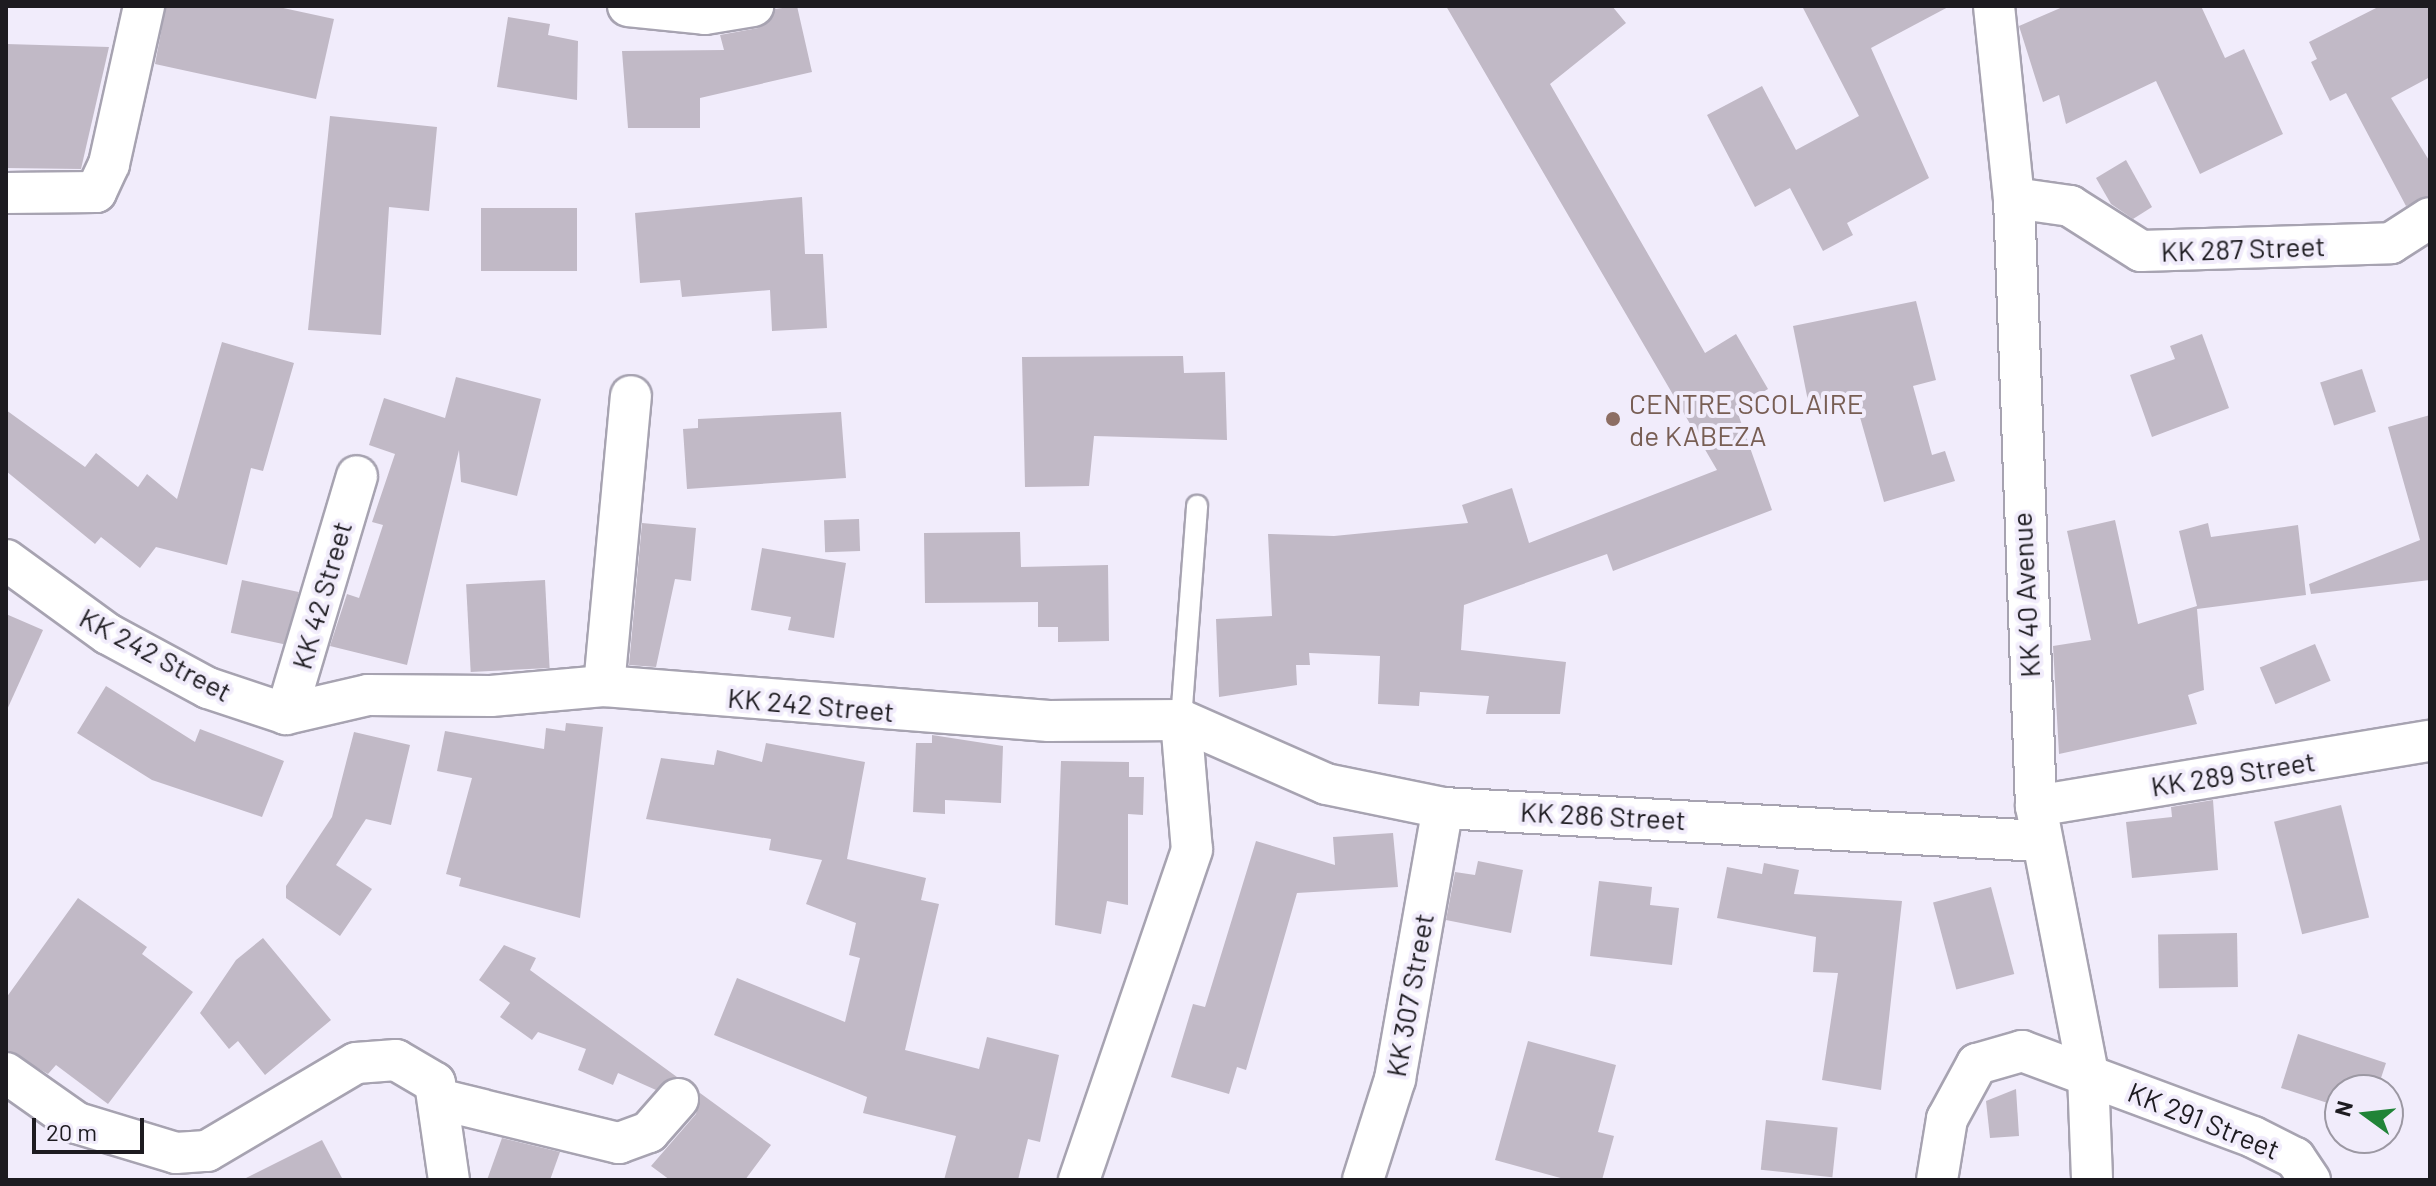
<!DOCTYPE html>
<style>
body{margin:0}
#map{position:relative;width:2436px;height:1186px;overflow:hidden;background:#f1ecfb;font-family:Barlow,sans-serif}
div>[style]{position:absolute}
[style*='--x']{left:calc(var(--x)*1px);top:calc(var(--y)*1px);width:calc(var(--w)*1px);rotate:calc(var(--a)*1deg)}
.building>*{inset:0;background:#c1b9c6;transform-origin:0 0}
.roads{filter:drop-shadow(2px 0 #a7a3b1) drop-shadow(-2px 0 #a7a3b1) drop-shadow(0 2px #a7a3b1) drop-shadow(0 -2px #a7a3b1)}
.lane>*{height:20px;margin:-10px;padding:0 10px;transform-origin:10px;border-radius:10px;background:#fff}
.street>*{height:40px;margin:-20px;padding:0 20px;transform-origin:20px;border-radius:20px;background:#fff}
.dots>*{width:22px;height:22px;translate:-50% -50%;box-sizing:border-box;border:4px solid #f1ecfb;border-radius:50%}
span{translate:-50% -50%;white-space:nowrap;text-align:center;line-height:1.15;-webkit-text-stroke:8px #f1ecfb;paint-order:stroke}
.street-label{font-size:28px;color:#1d1b20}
.education-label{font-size:28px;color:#785e54}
.left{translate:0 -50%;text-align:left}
.frame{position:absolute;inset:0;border:8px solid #1d1b20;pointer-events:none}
.north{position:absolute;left:2324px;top:1074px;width:80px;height:80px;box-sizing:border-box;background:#f1ecfb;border:2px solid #9c98a3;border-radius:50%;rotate:285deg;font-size:22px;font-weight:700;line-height:32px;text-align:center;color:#1d1b20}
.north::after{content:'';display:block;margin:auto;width:28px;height:36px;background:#218438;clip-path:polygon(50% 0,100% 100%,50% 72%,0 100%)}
.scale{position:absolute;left:32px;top:1118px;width:112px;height:36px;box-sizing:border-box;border:4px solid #1d1b20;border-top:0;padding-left:10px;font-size:24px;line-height:28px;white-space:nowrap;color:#1d1b20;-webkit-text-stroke:6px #f1ecfb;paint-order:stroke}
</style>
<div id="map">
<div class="building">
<i style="clip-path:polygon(166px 6px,274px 6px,334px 19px,316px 99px,155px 64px)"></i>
<i style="clip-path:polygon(797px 6px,812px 72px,700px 98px,700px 128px,628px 128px,622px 51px,724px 50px,720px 35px,758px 28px,775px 9px)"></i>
<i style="clip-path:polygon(1446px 6px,1612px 6px,1626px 23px,1550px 84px,1705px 353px,1736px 334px,1768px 389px,1736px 408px,1772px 510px,1613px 571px,1607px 554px,1464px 605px,1461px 650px,1566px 662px,1560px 714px,1486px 714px,1489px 696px,1420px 692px,1419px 706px,1378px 704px,1380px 656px,1309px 653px,1310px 665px,1296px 665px,1297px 685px,1219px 697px,1216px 619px,1272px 616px,1268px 534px,1334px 536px,1468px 523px,1462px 505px,1512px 488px,1529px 543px,1717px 470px)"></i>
<i style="clip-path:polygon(1802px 6px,1950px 6px,1871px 48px,1929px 178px,1847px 223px,1853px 235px,1823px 251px,1790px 188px,1755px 207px,1707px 115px,1762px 86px,1796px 150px,1859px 116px)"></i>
<i style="clip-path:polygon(2065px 6px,2201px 6px,2225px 58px,2244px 49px,2283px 134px,2200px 174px,2156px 81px,2066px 124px,2059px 95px,2043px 102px,2019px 26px)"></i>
<i style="clip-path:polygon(2380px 6px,2430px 6px,2430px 77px,2391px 98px,2430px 162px,2430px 195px,2406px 206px,2346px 93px,2330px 101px,2311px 62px,2317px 59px,2309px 42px)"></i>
<i style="clip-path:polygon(508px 17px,550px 24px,548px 35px,578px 41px,577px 100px,497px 87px)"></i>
<i style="clip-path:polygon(6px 44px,109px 47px,81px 169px,6px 168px)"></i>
<i style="clip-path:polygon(330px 116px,437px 127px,429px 211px,389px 207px,381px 335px,308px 330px)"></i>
<i style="clip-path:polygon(2126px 160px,2152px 207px,2133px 219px,2111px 204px,2096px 178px)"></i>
<i style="clip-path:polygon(802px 197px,805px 254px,823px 254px,827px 328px,772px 331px,770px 290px,682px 297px,680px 280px,640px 283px,635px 213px)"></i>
<i style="left:577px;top:208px;width:63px;height:96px;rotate:90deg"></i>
<i style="clip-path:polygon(1916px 301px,1936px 380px,1913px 386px,1932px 455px,1945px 451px,1955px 481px,1884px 502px,1854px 396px,1809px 406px,1793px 326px)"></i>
<i style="clip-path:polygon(2202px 334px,2229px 408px,2152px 437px,2130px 375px,2175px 359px,2170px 346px)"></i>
<i style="clip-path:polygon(222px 342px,294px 363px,263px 471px,251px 468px,227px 565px,156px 547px,140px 568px,101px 537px,95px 544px,6px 471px,6px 410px,85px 467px,96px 453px,138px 487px,147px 474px,177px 499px)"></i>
<i style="clip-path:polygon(1183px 356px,1184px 373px,1225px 372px,1227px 440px,1094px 436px,1089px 486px,1025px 487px,1022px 357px)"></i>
<i style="left:2362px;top:369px;width:45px;height:44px;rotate:72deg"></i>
<i style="clip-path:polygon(456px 377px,541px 399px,517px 496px,461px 482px,459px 450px,407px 665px,330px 646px,347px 594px,359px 598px,383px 525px,372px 522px,395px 454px,369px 445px,384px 398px,445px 418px)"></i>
<i style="clip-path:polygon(841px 412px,846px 478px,687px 489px,683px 429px,698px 428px,698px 419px)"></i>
<i style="clip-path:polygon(2430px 415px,2430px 580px,2311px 594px,2309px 584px,2420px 540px,2388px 427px)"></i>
<i style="left:859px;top:519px;width:32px;height:35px;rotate:88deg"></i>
<i style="clip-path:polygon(2115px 520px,2138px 624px,2197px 606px,2179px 531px,2208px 523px,2211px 537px,2298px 525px,2306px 595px,2197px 609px,2204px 690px,2188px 695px,2197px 724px,2059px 754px,2053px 646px,2091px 640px,2067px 531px)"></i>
<i style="clip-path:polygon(642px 523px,696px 528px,691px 581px,675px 579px,656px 667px,629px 665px)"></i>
<i style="clip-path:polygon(1020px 532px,1021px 567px,1108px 565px,1109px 641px,1058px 642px,1058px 627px,1038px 627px,1038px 602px,925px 603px,924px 533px)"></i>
<i style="clip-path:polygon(762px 548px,846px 563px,834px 638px,788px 630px,791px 617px,751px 610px)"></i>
<i style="left:242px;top:580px;width:58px;height:54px;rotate:12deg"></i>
<i style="left:545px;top:580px;width:88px;height:79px;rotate:87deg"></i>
<i style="clip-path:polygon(6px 614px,43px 630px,6px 712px)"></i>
<i style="left:2315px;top:644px;width:40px;height:60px;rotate:67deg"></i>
<i style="clip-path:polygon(106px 686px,195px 742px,200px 729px,284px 761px,262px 817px,152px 780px,77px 733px)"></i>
<i style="clip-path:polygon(566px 723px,603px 727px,580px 918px,459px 886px,461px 878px,446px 874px,472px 778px,437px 771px,445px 731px,544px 749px,546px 728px,565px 731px)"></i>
<i style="clip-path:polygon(354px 732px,410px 745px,391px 825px,366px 819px,336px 865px,372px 889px,340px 936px,286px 898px,286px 886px,332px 817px)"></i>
<i style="clip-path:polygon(932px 735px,1003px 746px,1001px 803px,945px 800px,945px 814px,913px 812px,916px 743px,932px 743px)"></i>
<i style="clip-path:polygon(766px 743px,865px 762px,847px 859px,926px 878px,921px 900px,939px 904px,905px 1050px,979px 1069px,987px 1037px,1059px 1055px,1040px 1142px,1028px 1139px,1018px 1180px,944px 1180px,956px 1136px,863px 1113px,867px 1097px,714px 1035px,737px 978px,845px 1022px,860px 958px,849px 955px,856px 923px,806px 904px,822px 860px,769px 850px,771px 839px,646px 819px,661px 758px,714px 765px,717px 750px,762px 762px)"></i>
<i style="clip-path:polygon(1061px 761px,1129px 762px,1129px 777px,1144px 777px,1143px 815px,1128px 814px,1128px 905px,1107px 901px,1101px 934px,1055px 925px)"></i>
<i style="clip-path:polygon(2213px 800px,2218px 870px,2132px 878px,2126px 822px,2172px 817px,2171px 807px)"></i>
<i style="left:2341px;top:805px;width:116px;height:69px;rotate:76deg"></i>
<i style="clip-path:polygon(1393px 833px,1398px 887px,1297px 893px,1246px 1070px,1237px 1067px,1229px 1094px,1171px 1077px,1193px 1004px,1205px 1007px,1256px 841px,1335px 865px,1333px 837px)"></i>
<i style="clip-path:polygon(1478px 861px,1523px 870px,1511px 933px,1446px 920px,1455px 872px,1475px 875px)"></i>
<i style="clip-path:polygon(1764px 863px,1799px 870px,1794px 894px,1902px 901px,1881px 1090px,1822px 1080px,1838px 973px,1813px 972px,1816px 937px,1717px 918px,1727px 867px,1762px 874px)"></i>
<i style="clip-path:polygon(1599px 881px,1652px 887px,1650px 905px,1679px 908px,1672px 965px,1590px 956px)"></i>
<i style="left:1991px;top:887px;width:90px;height:60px;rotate:75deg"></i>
<i style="clip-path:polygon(78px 898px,147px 947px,142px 954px,193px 992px,108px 1104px,56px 1065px,48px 1074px,6px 1050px,6px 998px)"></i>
<i style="left:2237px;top:933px;width:54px;height:79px;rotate:89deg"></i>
<i style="clip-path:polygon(263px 938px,331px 1020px,265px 1075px,238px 1041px,229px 1049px,200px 1013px,236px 960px)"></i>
<i style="clip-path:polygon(504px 945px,536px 958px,530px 970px,677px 1077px,656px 1090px,618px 1073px,613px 1085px,578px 1070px,586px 1049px,538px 1032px,532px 1040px,500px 1017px,510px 1003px,479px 980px)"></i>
<i style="clip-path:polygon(2298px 1034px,2386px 1063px,2377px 1090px,2340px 1090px,2340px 1107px,2281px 1088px)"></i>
<i style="clip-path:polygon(1528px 1041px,1616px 1065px,1598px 1132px,1614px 1136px,1602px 1180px,1568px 1180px,1495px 1160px)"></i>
<i style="clip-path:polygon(2016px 1089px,2019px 1136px,1990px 1138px,1986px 1101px)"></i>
<i style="clip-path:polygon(700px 1093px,771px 1145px,745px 1180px,670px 1180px,651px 1166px,696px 1114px)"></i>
<i style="left:1766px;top:1120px;width:72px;height:50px;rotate:6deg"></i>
<i style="clip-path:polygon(502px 1138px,560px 1152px,550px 1180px,487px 1180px)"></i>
<i style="clip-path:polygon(322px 1140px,343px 1180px,242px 1180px)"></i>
</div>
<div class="roads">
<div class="lane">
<i style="--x:1181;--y:720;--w:215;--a:-85.7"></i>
</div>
<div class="street">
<i style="--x:628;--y:6;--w:77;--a:5.9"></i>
<i style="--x:705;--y:14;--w:49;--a:-9.5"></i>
<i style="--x:1994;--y:6;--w:193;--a:84.1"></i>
<i style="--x:2014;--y:198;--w:608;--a:87.93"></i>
<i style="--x:2036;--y:806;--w:273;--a:79"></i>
<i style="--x:2088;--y:1074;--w:106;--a:87.8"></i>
<i style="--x:6;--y:193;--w:90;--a:-0.6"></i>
<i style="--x:96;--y:192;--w:31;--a:-65"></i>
<i style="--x:109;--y:164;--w:162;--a:-77.5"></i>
<i style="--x:2014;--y:198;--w:57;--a:8.1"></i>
<i style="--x:2070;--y:206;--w:84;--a:32.4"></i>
<i style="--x:2141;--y:251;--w:250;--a:-1.8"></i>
<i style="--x:2391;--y:243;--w:46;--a:-32.7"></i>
<i style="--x:6;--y:560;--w:126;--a:36"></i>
<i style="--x:108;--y:634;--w:114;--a:28.4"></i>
<i style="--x:208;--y:688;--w:82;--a:18.4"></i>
<i style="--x:286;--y:714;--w:84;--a:-13"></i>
<i style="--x:368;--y:695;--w:123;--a:0.5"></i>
<i style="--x:491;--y:696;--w:113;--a:-5.1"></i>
<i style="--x:604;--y:686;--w:446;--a:4.5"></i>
<i style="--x:1049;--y:721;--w:132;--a:-0.4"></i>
<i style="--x:1181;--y:720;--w:130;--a:85.2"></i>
<i style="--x:1192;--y:850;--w:349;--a:108.9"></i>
<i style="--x:604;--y:686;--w:291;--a:-84.7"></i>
<i style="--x:286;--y:714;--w:248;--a:-73.4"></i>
<i style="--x:1181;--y:720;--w:158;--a:23.8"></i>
<i style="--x:1326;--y:784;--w:119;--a:11.6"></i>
<i style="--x:1443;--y:808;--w:598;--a:3.16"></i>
<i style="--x:2036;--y:806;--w:399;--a:-9.4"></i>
<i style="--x:6;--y:1073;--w:87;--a:35.2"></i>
<i style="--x:77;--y:1123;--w:103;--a:16.9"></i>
<i style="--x:176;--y:1153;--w:31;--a:-4"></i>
<i style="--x:207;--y:1151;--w:173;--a:-30.6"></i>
<i style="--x:356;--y:1063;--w:40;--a:-4.3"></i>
<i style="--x:396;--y:1060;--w:45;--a:30.5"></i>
<i style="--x:435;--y:1083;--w:98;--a:81.8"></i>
<i style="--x:442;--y:1100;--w:182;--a:13.7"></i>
<i style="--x:619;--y:1143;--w:32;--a:-20"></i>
<i style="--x:649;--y:1132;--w:44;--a:-48.7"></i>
<i style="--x:1363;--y:1180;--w:106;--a:-72.4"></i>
<i style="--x:1395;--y:1079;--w:275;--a:-80"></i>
<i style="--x:1937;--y:1180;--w:62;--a:-80.7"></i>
<i style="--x:1947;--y:1119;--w:63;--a:-61.4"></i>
<i style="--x:1977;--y:1064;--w:47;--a:-16.1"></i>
<i style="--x:2022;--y:1051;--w:246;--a:20.4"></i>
<i style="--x:2253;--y:1137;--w:47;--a:26.6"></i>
<i style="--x:2295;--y:1158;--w:27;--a:56"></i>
</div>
</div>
<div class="dots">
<i style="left:1613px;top:419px;background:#8d6e63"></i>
</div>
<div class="street-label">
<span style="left:2243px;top:248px;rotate:-2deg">KK 287 Street</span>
<span style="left:321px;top:595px;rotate:-74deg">KK 42 Street</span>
<span style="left:2025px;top:595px;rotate:-93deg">KK 40 Avenue</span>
<span style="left:156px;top:654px;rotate:28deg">KK 242 Street</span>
<span style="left:811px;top:704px;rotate:5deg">KK 242 Street</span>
<span style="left:2233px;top:773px;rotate:-9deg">KK 289 Street</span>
<span style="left:1603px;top:815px;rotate:3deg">KK 286 Street</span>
<span style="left:1409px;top:995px;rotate:-80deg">KK 307 Street</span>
<span style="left:2204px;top:1120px;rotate:22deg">KK 291 Street</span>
</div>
<div class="education-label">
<span class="left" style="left:1629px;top:419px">CENTRE SCOLAIRE<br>de KABEZA</span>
</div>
<div class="frame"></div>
<div class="north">N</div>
<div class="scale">20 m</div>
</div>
